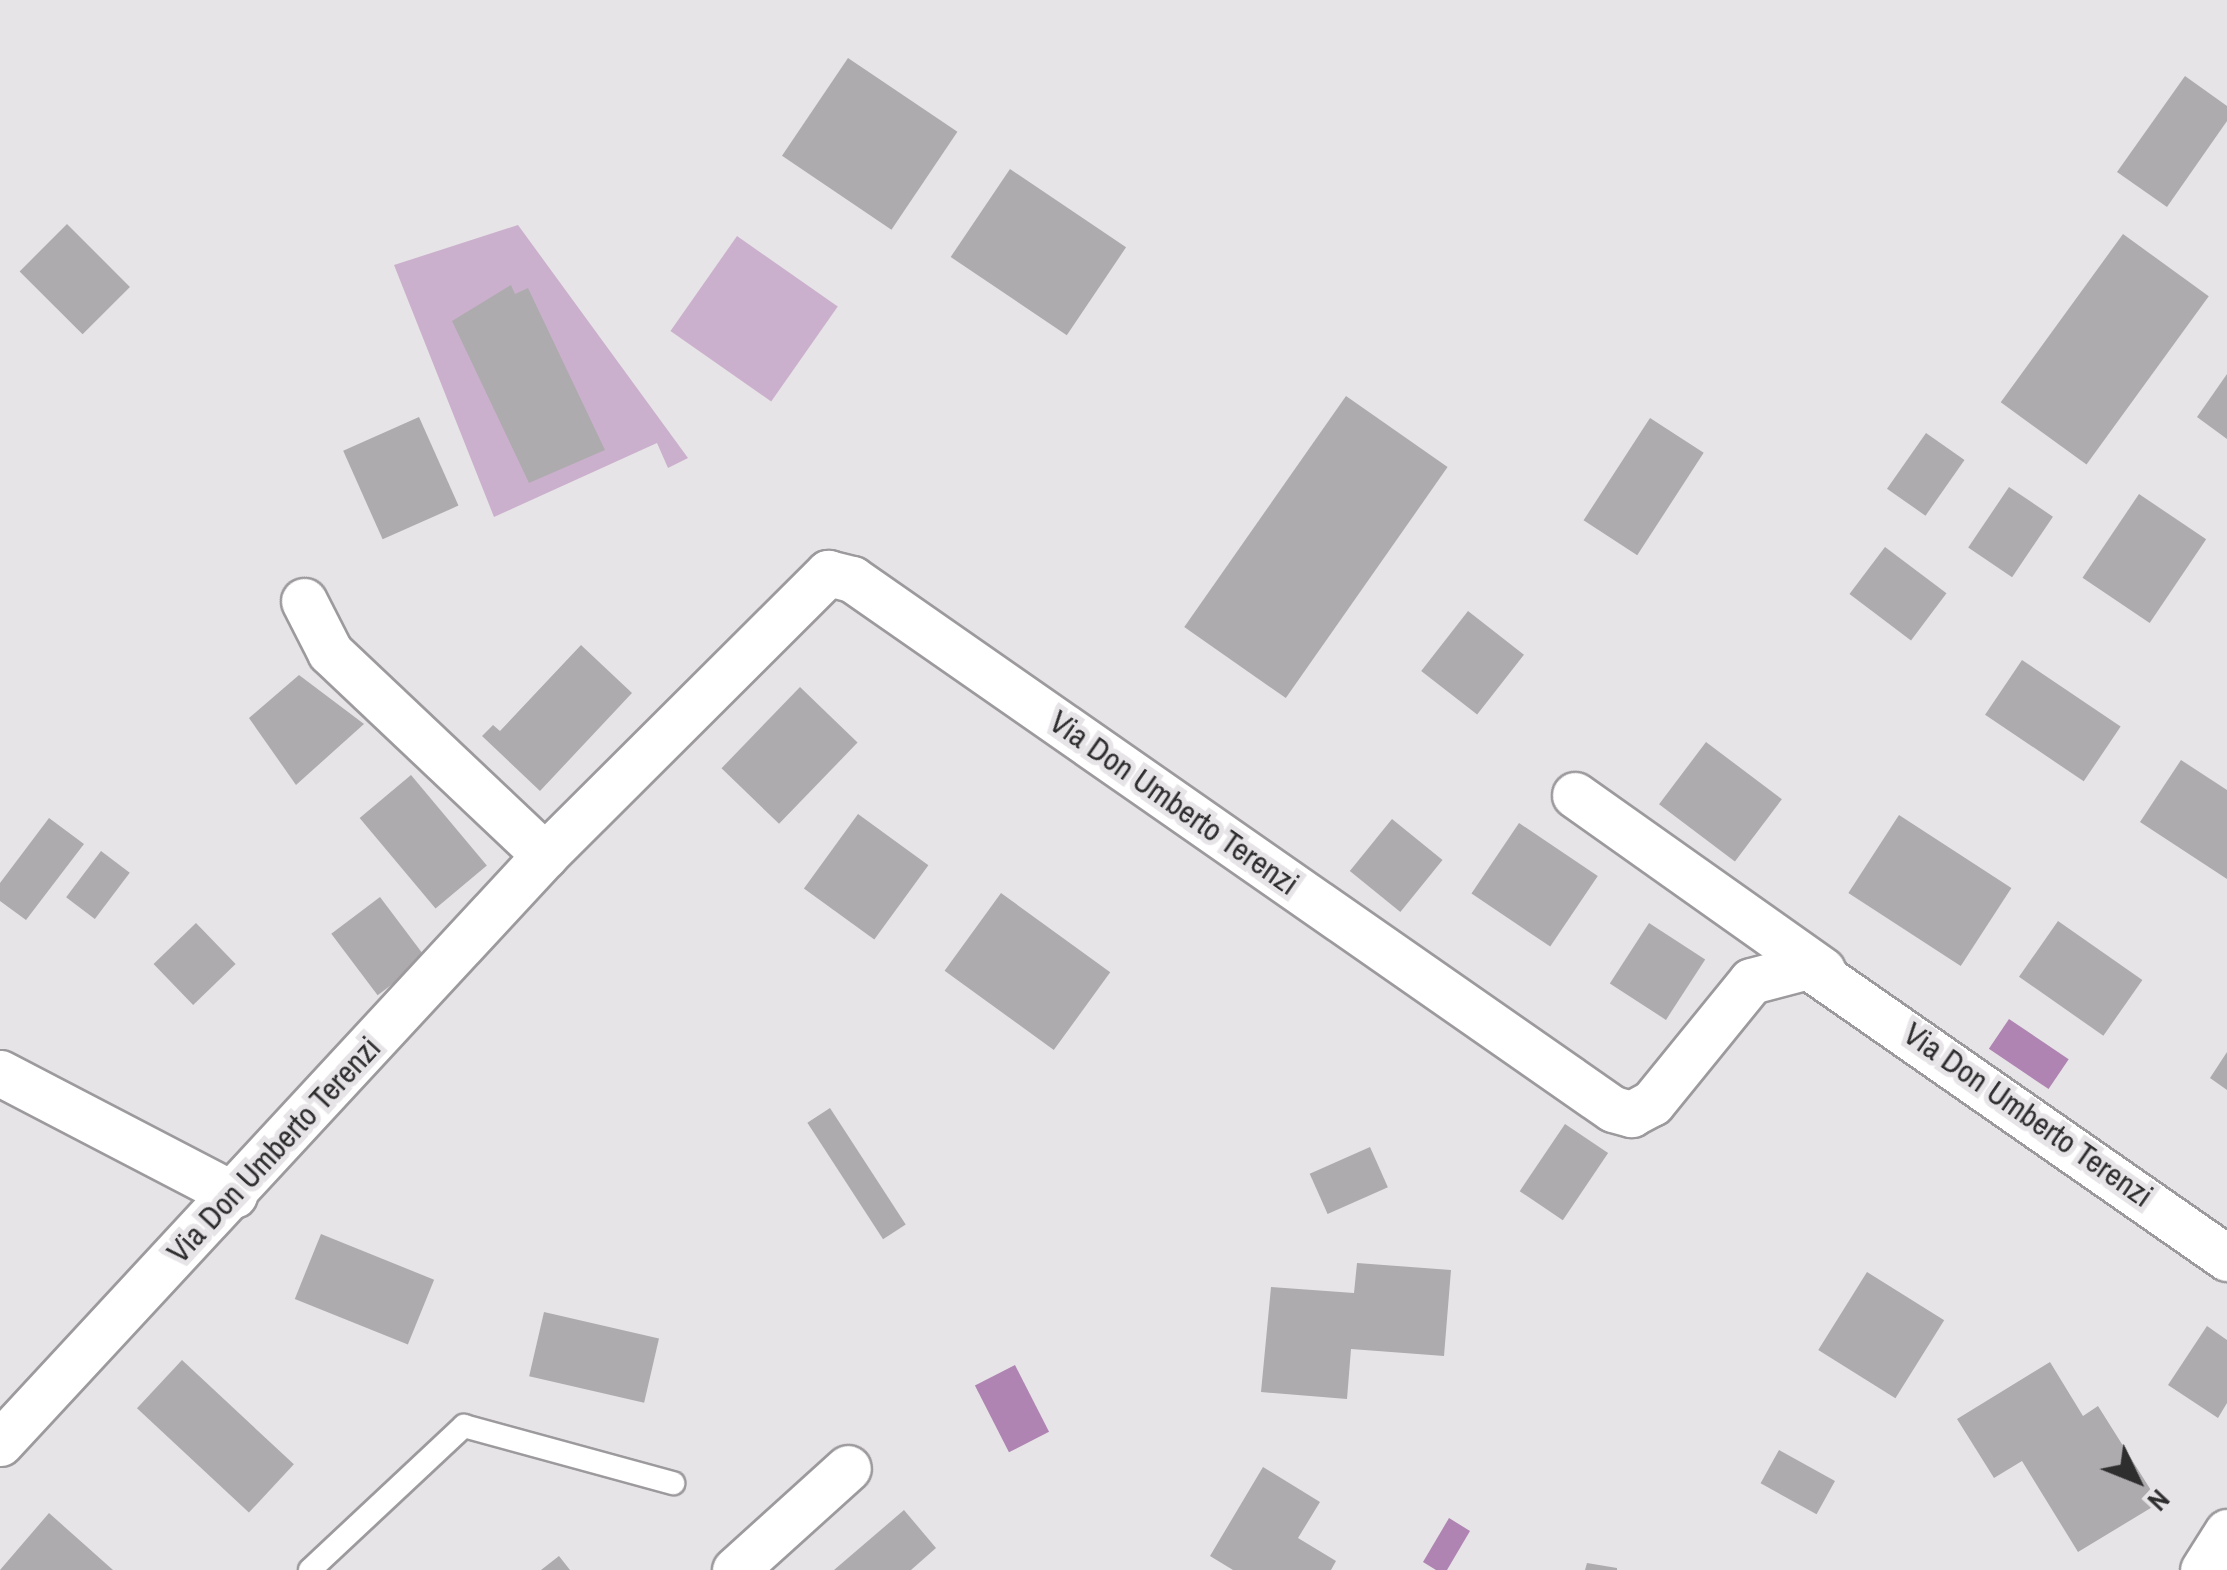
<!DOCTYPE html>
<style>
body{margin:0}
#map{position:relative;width:2227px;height:1570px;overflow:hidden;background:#e7e4e7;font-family:"Archivo Narrow",sans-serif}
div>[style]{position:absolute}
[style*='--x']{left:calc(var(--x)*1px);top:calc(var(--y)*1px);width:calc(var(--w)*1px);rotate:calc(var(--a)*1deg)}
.green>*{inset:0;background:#cbb0cd;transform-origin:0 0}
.water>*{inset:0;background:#af84b2;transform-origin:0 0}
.building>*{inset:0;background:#aeabae;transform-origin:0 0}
.roads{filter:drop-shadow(2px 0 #9d9a9d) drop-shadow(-2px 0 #9d9a9d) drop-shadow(0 2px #9d9a9d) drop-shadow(0 -2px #9d9a9d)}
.lane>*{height:22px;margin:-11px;padding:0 11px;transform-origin:11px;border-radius:11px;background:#fff}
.street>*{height:45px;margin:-22.5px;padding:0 22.5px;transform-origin:22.5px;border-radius:22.5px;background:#fff}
span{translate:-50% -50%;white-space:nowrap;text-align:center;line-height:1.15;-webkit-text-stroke:10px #e7e4e7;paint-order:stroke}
.street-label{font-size:32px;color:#2f2e2f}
.north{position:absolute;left:2087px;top:1430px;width:100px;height:100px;-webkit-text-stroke:8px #e7e4e7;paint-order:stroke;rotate:133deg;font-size:28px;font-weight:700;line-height:40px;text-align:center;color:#2f2e2f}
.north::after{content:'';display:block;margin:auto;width:35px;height:45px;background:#2f2e2f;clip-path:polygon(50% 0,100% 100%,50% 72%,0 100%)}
</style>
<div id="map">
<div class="green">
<i style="clip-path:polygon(518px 225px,688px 458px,668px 468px,657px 443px,494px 517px,394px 265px)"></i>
<i style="left:737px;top:236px;width:123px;height:116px;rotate:35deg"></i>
</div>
<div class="water">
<i style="left:2009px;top:1019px;width:72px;height:36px;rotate:34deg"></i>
<i style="left:1015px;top:1365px;width:75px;height:45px;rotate:63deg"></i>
<i style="clip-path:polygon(1449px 1518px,1470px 1531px,1447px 1570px,1436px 1570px,1423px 1562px)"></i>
</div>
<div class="building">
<i style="left:848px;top:58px;width:132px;height:118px;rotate:34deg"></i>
<i style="clip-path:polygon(2185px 76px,2227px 106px,2227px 121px,2167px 207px,2117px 172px)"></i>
<i style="left:1010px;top:169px;width:140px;height:106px;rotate:34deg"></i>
<i style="left:67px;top:224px;width:89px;height:67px;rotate:45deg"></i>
<i style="left:2123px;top:234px;width:106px;height:208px;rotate:36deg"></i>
<i style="clip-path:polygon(511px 285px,515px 294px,528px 288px,605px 450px,529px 483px,452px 321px)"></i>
<i style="clip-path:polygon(2227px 374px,2227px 439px,2197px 417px)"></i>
<i style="left:1346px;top:396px;width:124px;height:282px;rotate:35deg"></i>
<i style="left:419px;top:417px;width:97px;height:83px;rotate:66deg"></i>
<i style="left:1650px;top:418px;width:64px;height:122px;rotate:33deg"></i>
<i style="left:1926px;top:433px;width:47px;height:68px;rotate:35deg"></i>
<i style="left:2009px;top:487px;width:53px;height:73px;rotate:34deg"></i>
<i style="left:2139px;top:494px;width:81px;height:101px;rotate:34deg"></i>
<i style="left:1885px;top:547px;width:77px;height:59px;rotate:37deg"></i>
<i style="left:1468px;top:611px;width:71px;height:76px;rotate:38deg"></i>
<i style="clip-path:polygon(581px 645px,632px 693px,540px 791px,482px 736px,493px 725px,500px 731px)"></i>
<i style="left:2022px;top:660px;width:119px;height:66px;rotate:34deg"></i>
<i style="clip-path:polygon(299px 675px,364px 724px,296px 785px,249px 718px)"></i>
<i style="left:800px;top:687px;width:80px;height:113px;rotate:44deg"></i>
<i style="left:1706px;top:742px;width:95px;height:78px;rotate:37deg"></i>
<i style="clip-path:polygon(2181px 760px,2227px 790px,2227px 879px,2140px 822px)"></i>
<i style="left:411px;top:775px;width:118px;height:67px;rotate:50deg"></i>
<i style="left:858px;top:814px;width:87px;height:92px;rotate:36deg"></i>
<i style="left:1899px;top:815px;width:134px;height:93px;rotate:33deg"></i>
<i style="clip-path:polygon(49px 818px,84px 844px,26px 920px,0 901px,0 883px)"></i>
<i style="left:1392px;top:819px;width:65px;height:67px;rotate:39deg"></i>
<i style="left:1519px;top:823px;width:95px;height:85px;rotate:34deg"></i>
<i style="left:101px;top:851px;width:36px;height:58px;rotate:37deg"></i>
<i style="left:1001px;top:893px;width:135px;height:96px;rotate:36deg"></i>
<i style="left:380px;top:897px;width:77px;height:61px;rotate:53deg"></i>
<i style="left:2058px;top:921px;width:103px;height:68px;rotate:35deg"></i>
<i style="left:196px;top:923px;width:57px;height:59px;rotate:46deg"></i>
<i style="left:1649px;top:923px;width:67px;height:72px;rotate:33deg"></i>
<i style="clip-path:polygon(2227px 1052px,2227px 1090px,2210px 1078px)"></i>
<i style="left:830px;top:1108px;width:139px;height:27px;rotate:57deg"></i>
<i style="left:1565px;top:1124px;width:52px;height:81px;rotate:34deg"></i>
<i style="left:1370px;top:1147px;width:44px;height:66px;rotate:66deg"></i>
<i style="left:321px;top:1234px;width:122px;height:70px;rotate:22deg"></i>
<i style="clip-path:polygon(1357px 1263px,1451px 1270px,1444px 1356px,1351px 1349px,1347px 1399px,1261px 1392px,1271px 1287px,1354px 1293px)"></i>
<i style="left:1867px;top:1272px;width:91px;height:92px;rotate:32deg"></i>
<i style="left:544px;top:1312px;width:118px;height:66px;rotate:13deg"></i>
<i style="clip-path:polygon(2207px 1326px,2227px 1340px,2227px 1403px,2218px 1418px,2168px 1385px)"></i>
<i style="left:182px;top:1360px;width:153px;height:66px;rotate:43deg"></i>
<i style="clip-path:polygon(2050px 1362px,2083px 1416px,2098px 1406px,2159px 1503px,2078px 1552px,2022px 1461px,1994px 1478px,1957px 1419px)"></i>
<i style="left:1779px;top:1450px;width:64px;height:38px;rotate:29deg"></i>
<i style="clip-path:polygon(1263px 1467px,1320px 1502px,1298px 1538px,1336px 1561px,1331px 1570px,1233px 1570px,1210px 1556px)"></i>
<i style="clip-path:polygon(904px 1510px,936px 1548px,911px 1570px,834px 1570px)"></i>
<i style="clip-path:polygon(49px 1513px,113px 1570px,0 1570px)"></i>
<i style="clip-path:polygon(559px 1556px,570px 1570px,541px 1570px)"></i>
<i style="clip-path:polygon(1587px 1563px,1617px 1568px,1617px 1570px,1585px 1570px)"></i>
</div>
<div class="roads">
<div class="lane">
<i style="--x:310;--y:1570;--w:211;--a:-43.1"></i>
<i style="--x:464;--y:1426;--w:217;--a:15.3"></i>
</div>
<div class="street">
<i style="--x:304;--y:601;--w:57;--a:63"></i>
<i style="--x:330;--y:652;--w:296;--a:43.4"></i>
<i style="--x:1575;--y:795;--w:303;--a:35.3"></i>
<i style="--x:0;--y:1073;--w:264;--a:27.5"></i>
<i style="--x:0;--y:1443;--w:802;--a:-47.17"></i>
<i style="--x:545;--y:855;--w:400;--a:-44.9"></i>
<i style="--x:828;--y:573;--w:25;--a:14"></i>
<i style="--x:852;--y:579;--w:927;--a:34.86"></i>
<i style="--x:1613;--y:1109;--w:19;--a:16"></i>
<i style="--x:1631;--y:1114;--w:24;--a:-28"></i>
<i style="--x:1652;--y:1103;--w:157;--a:-50.9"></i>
<i style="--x:1751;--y:981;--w:59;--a:-14.7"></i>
<i style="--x:1808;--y:966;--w:511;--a:34.87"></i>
<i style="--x:735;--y:1570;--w:152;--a:-42.1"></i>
<i style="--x:2203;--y:1570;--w:45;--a:-57.7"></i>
</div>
</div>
<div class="street-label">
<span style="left:1174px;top:803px;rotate:35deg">Via Don Umberto Terenzi</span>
<span style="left:2028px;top:1115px;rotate:35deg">Via Don Umberto Terenzi</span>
<span style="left:274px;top:1150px;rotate:-47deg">Via Don Umberto Terenzi</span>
</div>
<div class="north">N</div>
</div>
